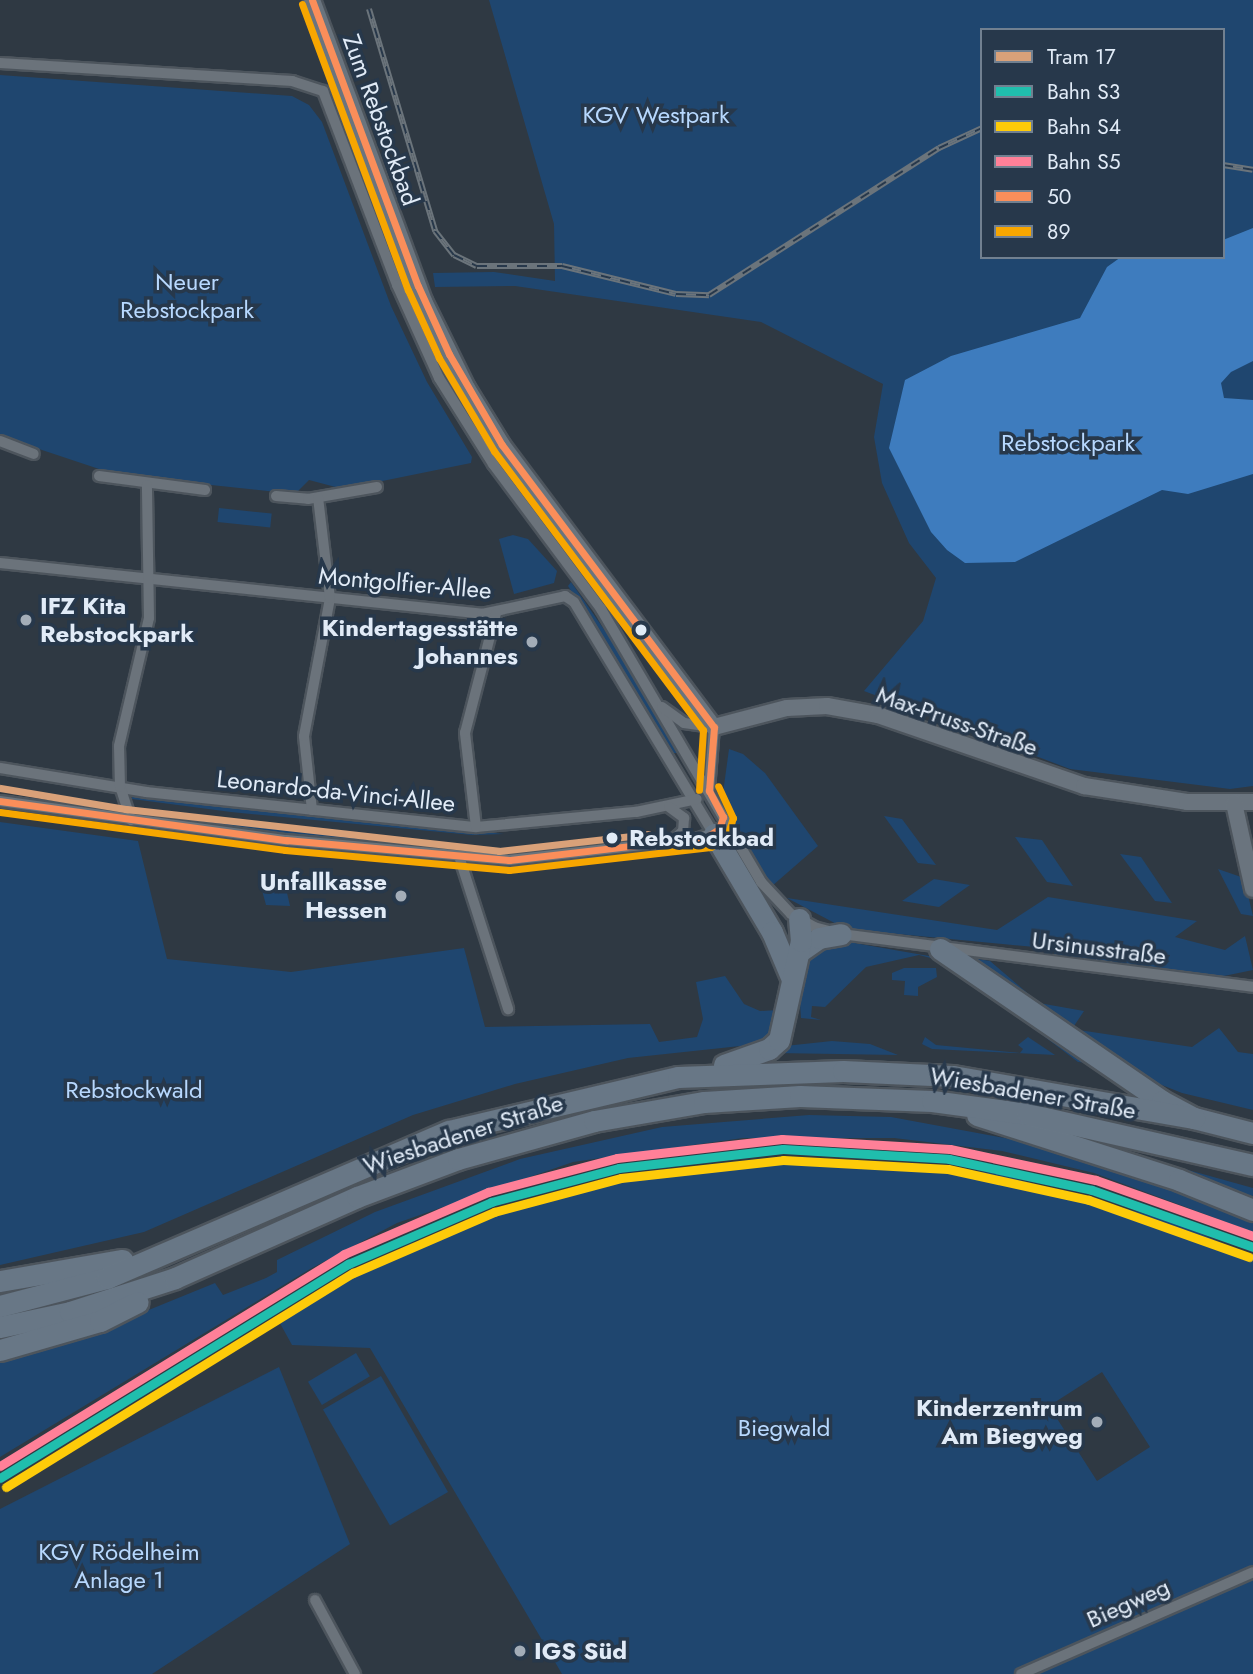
<!DOCTYPE html>
<meta charset="utf-8">
<style>
body{margin:0}
#map{position:relative;width:1253px;height:1674px;overflow:hidden;background:#2f3943;font-family:Jost,sans-serif}
div>[style]{position:absolute}
[style*='--x']{left:calc(var(--x)*1px);top:calc(var(--y)*1px);width:calc(var(--w)*1px);rotate:calc(var(--a)*1deg)}
.green>*{inset:0;background:#1f466f;transform-origin:0 0}
.water>*{inset:0;background:#3e7cbe}
.roads{filter:drop-shadow(2px 0 #4d555d) drop-shadow(-2px 0 #4d555d) drop-shadow(0 2px #4d555d) drop-shadow(0 -2px #4d555d)}
.street>*{height:10px;margin:-5px;padding:0 5px;transform-origin:5px;border-radius:5px;background:#6b737b}
.secondary>*{height:16px;margin:-8px;padding:0 8px;transform-origin:8px;border-radius:8px;background:#6a747e}
.highway>*{height:21px;margin:-10.5px;padding:0 10.5px;transform-origin:10.5px;border-radius:10.5px;background:#687786}
.rail>*{height:6px;margin-top:-3px;transform-origin:0;background:repeating-linear-gradient(90deg,#27384b 0 10px,#6b747b 0 20px);box-sizing:border-box;border-block:2px solid #6b747b}
.bus-1>*{height:7px;margin:-3.5px;padding:0 3.5px;transform-origin:3.5px;border-radius:3.5px;background:#fa8e5a}
.bus-2>*{height:7px;margin:-3.5px;padding:0 3.5px;transform-origin:3.5px;border-radius:3.5px;background:#f7a600}
.rail-1>*{height:9px;margin:-4.5px;padding:0 4.5px;transform-origin:4.5px;border-radius:4.5px;background:#20bead}
.rail-2>*{height:9px;margin:-4.5px;padding:0 4.5px;transform-origin:4.5px;border-radius:4.5px;background:#fecb09}
.rail-3>*{height:9px;margin:-4.5px;padding:0 4.5px;transform-origin:4.5px;border-radius:4.5px;background:#ff8098}
.tram-1>*{height:7px;margin:-3.5px;padding:0 3.5px;transform-origin:3.5px;border-radius:3.5px;background:#d9a179}
.dots>*{width:19px;height:19px;translate:-50% -50%;box-sizing:border-box;border:4px solid #27384b;border-radius:50%}
span{translate:-50% -50%;white-space:nowrap;text-align:center;line-height:1.15;-webkit-text-stroke:7px #27384b;paint-order:stroke}
.park-label{font-size:24px;color:#b7d8fe}
.street-label{font-size:24px;color:#e1ebf7}
.poi-label{font-size:24px;color:#e1ebf7;font-weight:700}
.left{translate:0 -50%;text-align:left}
.right{translate:-100% -50%;text-align:right}
.stop-label{font-size:24px;color:#e1ebf7;font-weight:700}
.legend{position:absolute;left:980px;top:28px;width:245px;height:231px;box-sizing:border-box;background:#27384b;border:2px solid #718090;margin:0;padding:9px 12px;list-style:none;font-size:21px;color:#e1ebf7}
.legend li{display:flex;align-items:center;gap:14px;height:35px}
.legend b{width:35px;border:2px solid #718090}
</style>
<div id="map">
<div class="green">
<i style="clip-path:polygon(evenodd,489px 0,1253px 0,1253px 786px,1230px 789px,1070px 769px,864px 691px,923px 621px,936px 578px,909px 543px,882px 483px,874px 437px,883px 384px,761px 322px,515px 286px,435px 287px,433px 273px,494px 272px,555px 281px,554px 224px,489px 0,982px 30px,1223px 30px,1223px 257px,982px 257px,982px 30px)"></i>
<i style="clip-path:polygon(0 75px,292px 96px,309px 105px,322px 122px,391px 306px,427px 382px,472px 457px,471px 463px,343px 489px,309px 480px,295px 494px,117px 475px,0 436px)"></i>
<i style="left:219px;top:508px;width:53px;height:14px;rotate:6deg"></i>
<i style="clip-path:polygon(513px 535px,528px 539px,557px 571px,554px 583px,514px 594px,499px 539px)"></i>
<i style="clip-path:polygon(571px 582px,610px 638px,678px 753px,671px 753px,568px 586px)"></i>
<i style="clip-path:polygon(729px 749px,743px 754px,765px 773px,818px 846px,772px 886px,734px 823px,723px 793px)"></i>
<i style="clip-path:polygon(132px 794px,191px 803px,504px 834px,472px 835px,231px 812px,132px 799px)"></i>
<i style="clip-path:polygon(135px 812px,421px 842px,487px 855px,179px 823px,137px 816px)"></i>
<i style="clip-path:polygon(884px 816px,902px 819px,936px 865px,918px 863px)"></i>
<i style="clip-path:polygon(0 822px,138px 841px,167px 959px,291px 972px,464px 948px,485px 1027px,650px 1024px,659px 1042px,697px 1037px,703px 1019px,696px 982px,725px 976px,744px 1004px,760px 1011px,778px 1010px,775px 1029px,759px 1044px,628px 1058px,515px 1084px,413px 1115px,144px 1232px,0 1265px)"></i>
<i style="clip-path:polygon(1015px 837px,1042px 840px,1073px 886px,1047px 882px)"></i>
<i style="clip-path:polygon(1120px 854px,1141px 857px,1172px 903px,1155px 901px)"></i>
<i style="clip-path:polygon(1218px 869px,1244px 878px,1253px 916px,1241px 914px)"></i>
<i style="clip-path:polygon(934px 879px,970px 885px,939px 907px,902px 901px)"></i>
<i style="clip-path:polygon(260px 883px,285px 884px,290px 906px,266px 905px)"></i>
<i style="clip-path:polygon(1048px 897px,1197px 921px,1175px 937px,1225px 950px,1245px 936px,1253px 970px,1219px 977px,1054px 955px,1056px 949px,846px 929px,787px 898px,997px 930px)"></i>
<i style="clip-path:polygon(843px 941px,946px 959px,1090px 1063px,1078px 1062px,946px 962px,919px 955px,866px 967px,825px 1007px,812px 1006px,811px 1017px,821px 1020px,801px 1018px,799px 989px,804px 966px,814px 949px)"></i>
<i style="clip-path:polygon(966px 957px,990px 961px,1039px 1003px,1084px 1011px,1072px 1029px,1192px 1047px,1219px 1028px,1238px 1052px,1253px 1054px,1253px 1110px,1182px 1093px,1134px 1074px)"></i>
<i style="clip-path:polygon(904px 968px,936px 968px,937px 977px,918px 987px,918px 996px,904px 995px,905px 981px,892px 980px,892px 973px)"></i>
<i style="clip-path:polygon(925px 1037px,936px 1045px,1020px 1053px,1023px 1049px,1018px 1045px,1028px 1037px,1055px 1055px,932px 1049px,922px 1044px)"></i>
<i style="clip-path:polygon(832px 1041px,870px 1044px,898px 1055px,775px 1053px,785px 1046px)"></i>
<i style="clip-path:polygon(809px 1115px,891px 1117px,1042px 1145px,1126px 1169px,1253px 1217px,1253px 1232px,1094px 1173px,1002px 1151px,894px 1138px,743px 1138px,573px 1162px,397px 1223px,310px 1269px,0 1457px,0 1357px,129px 1318px,215px 1283px,223px 1295px,266px 1278px,277px 1272px,277px 1260px,375px 1212px,520px 1159px,662px 1127px)"></i>
<i style="clip-path:polygon(1080px 1140px,1253px 1188px,1253px 1196px,1212px 1186px)"></i>
<i style="clip-path:polygon(evenodd,758px 1160px,914px 1163px,999px 1174px,1175px 1222px,1253px 1257px,1253px 1674px,562px 1674px,370px 1348px,292px 1345px,276px 1316px,409px 1244px,614px 1178px,758px 1160px,1102px 1372px,1150px 1447px,1097px 1481px,1049px 1406px,1102px 1372px)"></i>
<i style="left:356px;top:1353px;width:27px;height:56px;rotate:59deg"></i>
<i style="clip-path:polygon(279px 1367px,350px 1544px,152px 1674px,0 1674px,0 1509px)"></i>
<i style="left:381px;top:1376px;width:134px;height:67px;rotate:60deg"></i>
</div>
<div class="water">
<i style="clip-path:polygon(1253px 228px,1253px 361px,1231px 372px,1221px 383px,1224px 398px,1253px 400px,1253px 474px,1188px 494px,1162px 490px,1015px 562px,965px 563px,947px 550px,931px 532px,889px 448px,905px 380px,951px 356px,1080px 318px,1107px 267px,1121px 257px,1223px 257px,1223px 240px)"></i>
</div>
<div class="roads">
<div class="street">
<i style="--x:0;--y:63;--w:293;--a:3.5"></i>
<i style="--x:292;--y:81;--w:33;--a:18"></i>
<i style="--x:323;--y:91;--w:208;--a:69.1"></i>
<i style="--x:397;--y:285;--w:102;--a:65.7"></i>
<i style="--x:439;--y:378;--w:102;--a:57.9"></i>
<i style="--x:493;--y:464;--w:181;--a:53.3"></i>
<i style="--x:601;--y:609;--w:316;--a:59.6"></i>
<i style="--x:761;--y:882;--w:44;--a:46.8"></i>
<i style="--x:791;--y:914;--w:26;--a:29"></i>
<i style="--x:814;--y:927;--w:28;--a:15"></i>
<i style="--x:841;--y:934;--w:415;--a:7.3"></i>
<i style="--x:0;--y:441;--w:36;--a:21"></i>
<i style="--x:99;--y:476;--w:107;--a:7.5"></i>
<i style="--x:276;--y:496;--w:32;--a:5"></i>
<i style="--x:308;--y:499;--w:70;--a:-9.9"></i>
<i style="--x:0;--y:563;--w:485;--a:6"></i>
<i style="--x:482;--y:614;--w:85;--a:-12.2"></i>
<i style="--x:565;--y:596;--w:11;--a:34"></i>
<i style="--x:574;--y:602;--w:271;--a:58.9"></i>
<i style="--x:662;--y:707;--w:27;--a:36"></i>
<i style="--x:684;--y:723;--w:30;--a:8"></i>
<i style="--x:714;--y:727;--w:64;--a:94.5"></i>
<i style="--x:0;--y:768;--w:148;--a:9.3"></i>
<i style="--x:146;--y:792;--w:332;--a:6.1"></i>
<i style="--x:476;--y:827;--w:161;--a:-5.4"></i>
<i style="--x:636;--y:812;--w:62;--a:-12"></i>
<i style="--x:0;--y:801;--w:289;--a:7.8"></i>
<i style="--x:286;--y:840;--w:224;--a:5.1"></i>
<i style="--x:509;--y:860;--w:188;--a:-6.4"></i>
<i style="--x:696;--y:839;--w:21;--a:-19"></i>
<i style="--x:669;--y:807;--w:19;--a:36"></i>
<i style="--x:684;--y:818;--w:13;--a:94"></i>
<i style="--x:683;--y:831;--w:12;--a:138"></i>
<i style="--x:312;--y:810;--w:74;--a:-96.2"></i>
<i style="--x:304;--y:736;--w:140;--a:-79.3"></i>
<i style="--x:330;--y:598;--w:101;--a:-96.8"></i>
<i style="--x:131;--y:820;--w:35;--a:-108"></i>
<i style="--x:120;--y:787;--w:41;--a:-91.4"></i>
<i style="--x:119;--y:746;--w:131;--a:-76.8"></i>
<i style="--x:149;--y:618;--w:133;--a:-90.9"></i>
<i style="--x:476;--y:827;--w:95;--a:-96.7"></i>
<i style="--x:465;--y:733;--w:124;--a:-75.5"></i>
<i style="--x:459;--y:856;--w:161;--a:72.2"></i>
<i style="--x:315;--y:1600;--w:84;--a:61.6"></i>
<i style="--x:1021;--y:1674;--w:253;--a:-23.7"></i>
</div>
<div class="secondary">
<i style="--x:312;--y:0;--w:321;--a:69.6"></i>
<i style="--x:424;--y:301;--w:97;--a:63.7"></i>
<i style="--x:467;--y:388;--w:67;--a:58.4"></i>
<i style="--x:502;--y:445;--w:353;--a:53.1"></i>
<i style="--x:714;--y:727;--w:75;--a:-14.6"></i>
<i style="--x:787;--y:708;--w:40;--a:-2.9"></i>
<i style="--x:827;--y:706;--w:52;--a:10"></i>
<i style="--x:878;--y:715;--w:218;--a:19"></i>
<i style="--x:1084;--y:786;--w:104;--a:8.8"></i>
<i style="--x:1187;--y:802;--w:66;--a:0"></i>
<i style="--x:1234;--y:803;--w:88;--a:77.5"></i>
</div>
<div class="highway">
<i style="--x:714;--y:834;--w:114;--a:59.4"></i>
<i style="--x:772;--y:932;--w:49;--a:67.1"></i>
<i style="--x:940;--y:949;--w:269;--a:34.4"></i>
<i style="--x:1162;--y:1101;--w:36;--a:28"></i>
<i style="--x:1194;--y:1118;--w:61;--a:14.3"></i>
<i style="--x:799;--y:952;--w:24;--a:-35"></i>
<i style="--x:819;--y:938;--w:22;--a:-10"></i>
<i style="--x:724;--y:1065;--w:48;--a:-19.6"></i>
<i style="--x:769;--y:1049;--w:13;--a:-42"></i>
<i style="--x:779;--y:1040;--w:101;--a:-77.5"></i>
<i style="--x:801;--y:941;--w:22;--a:-95"></i>
<i style="--x:977;--y:1115;--w:212;--a:17.8"></i>
<i style="--x:1179;--y:1180;--w:80;--a:22.1"></i>
<i style="--x:0;--y:1281;--w:124;--a:-9.8"></i>
<i style="--x:0;--y:1306;--w:111;--a:-14.7"></i>
<i style="--x:107;--y:1278;--w:372;--a:-23.3"></i>
<i style="--x:449;--y:1131;--w:235;--a:-13.3"></i>
<i style="--x:678;--y:1077;--w:165;--a:-2.1"></i>
<i style="--x:843;--y:1071;--w:110;--a:2.6"></i>
<i style="--x:953;--y:1076;--w:245;--a:9.9"></i>
<i style="--x:0;--y:1327;--w:72;--a:-12.1"></i>
<i style="--x:70;--y:1312;--w:110;--a:-17.9"></i>
<i style="--x:175;--y:1278;--w:199;--a:-24"></i>
<i style="--x:357;--y:1197;--w:108;--a:-20.6"></i>
<i style="--x:458;--y:1159;--w:141;--a:-15.6"></i>
<i style="--x:594;--y:1121;--w:112;--a:-9.8"></i>
<i style="--x:704;--y:1102;--w:96;--a:-3.6"></i>
<i style="--x:800;--y:1096;--w:132;--a:2.2"></i>
<i style="--x:932;--y:1101;--w:97;--a:7.7"></i>
<i style="--x:1028;--y:1114;--w:231;--a:12.8"></i>
<i style="--x:0;--y:1350;--w:104;--a:-16.2"></i>
<i style="--x:100;--y:1321;--w:42;--a:-26.6"></i>
</div>
</div>
<div class="rail">
<i style="--x:369;--y:9;--w:232;--a:73.4"></i>
<i style="--x:435;--y:231;--w:31;--a:52"></i>
<i style="--x:454;--y:255;--w:25;--a:26"></i>
<i style="--x:477;--y:266;--w:85;--a:0"></i>
<i style="--x:562;--y:266;--w:117;--a:13.8"></i>
<i style="--x:676;--y:294;--w:33;--a:2"></i>
<i style="--x:709;--y:295;--w:273;--a:-32.6"></i>
<i style="--x:939;--y:148;--w:47;--a:-24.9"></i>
<i style="--x:1223;--y:165;--w:30;--a:9"></i>
</div>
<div class="bus-1">
<i style="--x:312;--y:0;--w:305;--a:69.7"></i>
<i style="--x:418;--y:286;--w:75;--a:65.5"></i>
<i style="--x:449;--y:354;--w:105;--a:59.8"></i>
<i style="--x:502;--y:445;--w:353;--a:53.1"></i>
<i style="--x:714;--y:727;--w:64;--a:94.5"></i>
<i style="--x:0;--y:801;--w:289;--a:7.8"></i>
<i style="--x:286;--y:840;--w:224;--a:5.1"></i>
<i style="--x:509;--y:860;--w:199;--a:-6.6"></i>
<i style="--x:707;--y:837;--w:14;--a:-34"></i>
<i style="--x:719;--y:829;--w:13;--a:-72"></i>
<i style="--x:723;--y:817;--w:30;--a:-118"></i>
</div>
<div class="bus-2">
<i style="--x:302;--y:4;--w:305;--a:69.7"></i>
<i style="--x:408;--y:290;--w:75;--a:65.5"></i>
<i style="--x:439;--y:358;--w:108;--a:59.4"></i>
<i style="--x:494;--y:451;--w:349;--a:53.2"></i>
<i style="--x:703;--y:730;--w:60;--a:93.8"></i>
<i style="--x:0;--y:812;--w:288;--a:7.6"></i>
<i style="--x:285;--y:850;--w:225;--a:5.1"></i>
<i style="--x:509;--y:870;--w:203;--a:-6.5"></i>
<i style="--x:711;--y:847;--w:19;--a:-35"></i>
<i style="--x:727;--y:836;--w:19;--a:-72"></i>
<i style="--x:733;--y:818;--w:35;--a:-115"></i>
</div>
<div class="rail-1">
<i style="--x:0;--y:1478;--w:409;--a:-31.6"></i>
<i style="--x:348;--y:1264;--w:156;--a:-23.4"></i>
<i style="--x:491;--y:1202;--w:132;--a:-14.9"></i>
<i style="--x:619;--y:1168;--w:165;--a:-6.6"></i>
<i style="--x:783;--y:1149;--w:166;--a:3.4"></i>
<i style="--x:949;--y:1159;--w:146;--a:12.2"></i>
<i style="--x:1092;--y:1190;--w:171;--a:19.5"></i>
</div>
<div class="rail-2">
<i style="--x:6;--y:1487;--w:408;--a:-31.7"></i>
<i style="--x:353;--y:1273;--w:154;--a:-23.4"></i>
<i style="--x:494;--y:1212;--w:131;--a:-15"></i>
<i style="--x:621;--y:1178;--w:163;--a:-6.3"></i>
<i style="--x:783;--y:1160;--w:165;--a:3.1"></i>
<i style="--x:948;--y:1169;--w:144;--a:12.4"></i>
<i style="--x:1089;--y:1200;--w:170;--a:19.6"></i>
</div>
<div class="rail-3">
<i style="--x:0;--y:1466;--w:404;--a:-31.6"></i>
<i style="--x:344;--y:1254;--w:157;--a:-23.3"></i>
<i style="--x:488;--y:1192;--w:133;--a:-14.8"></i>
<i style="--x:617;--y:1158;--w:166;--a:-6.6"></i>
<i style="--x:782;--y:1139;--w:168;--a:3.4"></i>
<i style="--x:950;--y:1149;--w:149;--a:12"></i>
<i style="--x:1096;--y:1180;--w:167;--a:19.6"></i>
</div>
<div class="tram-1">
<i style="--x:0;--y:788;--w:128;--a:9.5"></i>
<i style="--x:126;--y:809;--w:375;--a:6.4"></i>
<i style="--x:499;--y:851;--w:150;--a:-6.5"></i>
</div>
<div class="dots">
<i style="left:26px;top:620px;background:#a3adb8"></i>
<i style="left:641px;top:630px;background:#e1ebf7"></i>
<i style="left:532px;top:642px;background:#a3adb8"></i>
<i style="left:612px;top:838px;background:#e1ebf7"></i>
<i style="left:401px;top:896px;background:#a3adb8"></i>
<i style="left:1097px;top:1422px;background:#a3adb8"></i>
<i style="left:520px;top:1651px;background:#a3adb8"></i>
</div>
<div class="park-label">
<span style="left:656px;top:115px">KGV Westpark</span>
<span style="left:187px;top:296px">Neuer<br>Rebstockpark</span>
<span style="left:1068px;top:443px">Rebstockpark</span>
<span style="left:134px;top:1090px">Rebstockwald</span>
<span style="left:784px;top:1428px">Biegwald</span>
<span style="left:119px;top:1566px">KGV Rödelheim<br>Anlage 1</span>
</div>
<div class="street-label">
<span style="left:381px;top:120px;rotate:70deg">Zum Rebstockbad</span>
<span style="left:405px;top:583px;rotate:5deg">Montgolfier-Allee</span>
<span style="left:957px;top:721px;rotate:19deg">Max-Pruss-Straße</span>
<span style="left:336px;top:791px;rotate:6deg">Leonardo-da-Vinci-Allee</span>
<span style="left:1099px;top:948px;rotate:7deg">Ursinusstraße</span>
<span style="left:1033px;top:1093px;rotate:10deg">Wiesbadener Straße</span>
<span style="left:463px;top:1134px;rotate:-18deg">Wiesbadener Straße</span>
<span style="left:1128px;top:1603px;rotate:-24deg">Biegweg</span>
</div>
<div class="poi-label">
<span class="left" style="left:40px;top:620px">IFZ Kita<br>Rebstockpark</span>
<span class="right" style="left:518px;top:642px">Kindertagesstätte<br>Johannes</span>
<span class="right" style="left:387px;top:896px">Unfallkasse<br>Hessen</span>
<span class="right" style="left:1083px;top:1422px">Kinderzentrum<br>Am Biegweg</span>
<span class="left" style="left:534px;top:1651px">IGS Süd</span>
</div>
<div class="stop-label">
<span class="left" style="left:629px;top:838px">Rebstockbad</span>
</div>
<ul class="legend">
<li><b style="height:9px;background:#d9a179"></b>Tram 17</li>
<li><b style="height:9px;background:#20bead"></b>Bahn S3</li>
<li><b style="height:9px;background:#fecb09"></b>Bahn S4</li>
<li><b style="height:9px;background:#ff8098"></b>Bahn S5</li>
<li><b style="height:9px;background:#fa8e5a"></b>50</li>
<li><b style="height:9px;background:#f7a600"></b>89</li>
</ul>
</div>
